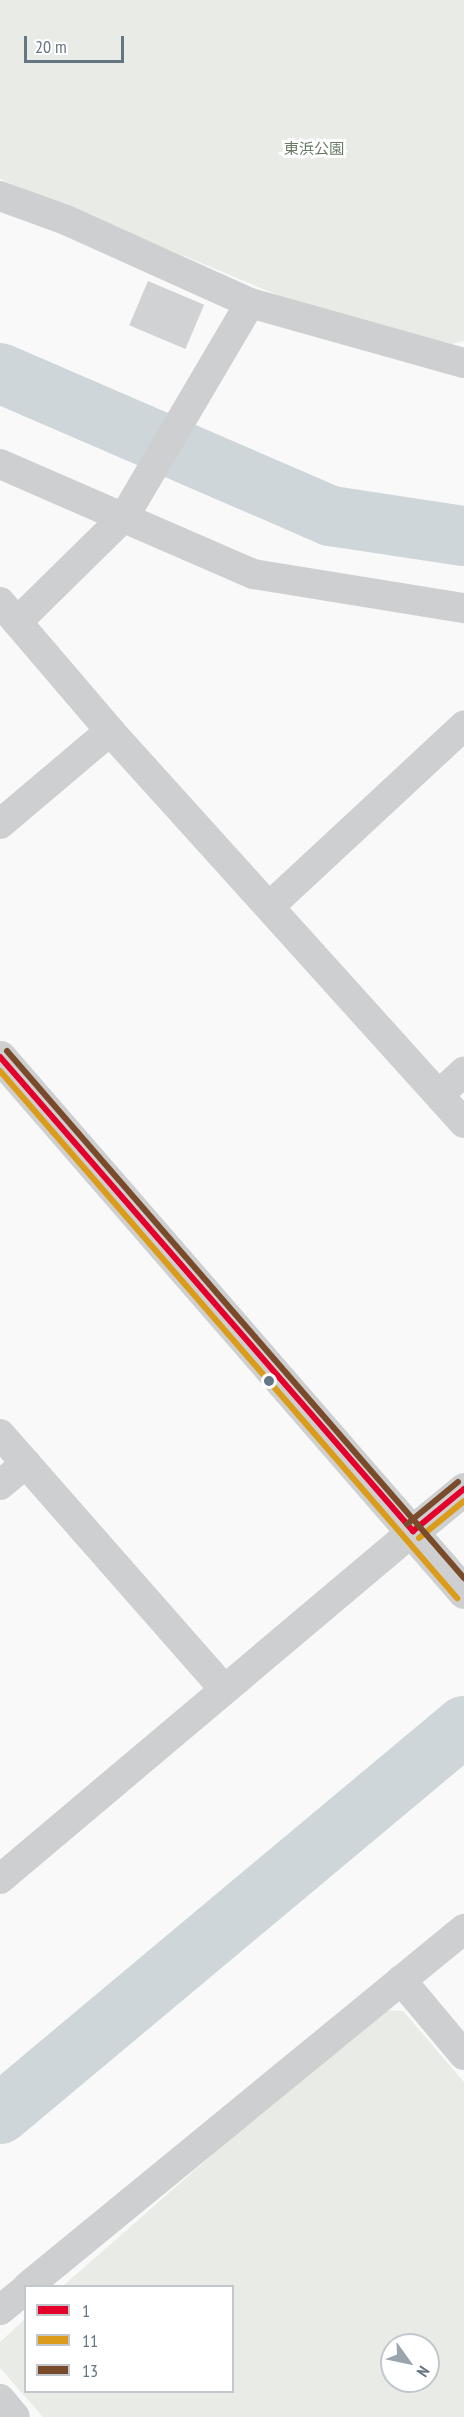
<!DOCTYPE html>
<meta charset="utf-8">
<style>
body{margin:0}
#map{position:relative;width:464px;height:2417px;overflow:hidden;background:#f9f9f9;font-family:"PT Sans Narrow","Noto Sans JP",sans-serif}
div>[style]{position:absolute}
[style*='--x']{left:calc(var(--x)*1px);top:calc(var(--y)*1px);width:calc(var(--w)*1px);rotate:calc(var(--a)*1deg)}
.green>*{inset:0;background:#e8ebe6}
.river>*{height:60px;margin:-30px;padding:0 30px;transform-origin:30px;border-radius:30px;background:#ced6d9}
.building>*{inset:0;background:#d0d2d3;transform-origin:0 0}
.minor>*{height:30px;margin:-15px;padding:0 15px;transform-origin:15px;border-radius:15px;background:#cecfd0}
.tertiary>*{height:33px;margin:-16.5px;padding:0 16.5px;transform-origin:16.5px;border-radius:16.5px;background:#cecfd0}
.bus-1>*{height:6px;margin:-3px;padding:0 3px;transform-origin:3px;border-radius:3px;background:#e4002b}
.bus-2>*{height:6px;margin:-3px;padding:0 3px;transform-origin:3px;border-radius:3px;background:#da9c1a}
.bus-3>*{height:6px;margin:-3px;padding:0 3px;transform-origin:3px;border-radius:3px;background:#7a4b2a}
.dots>*{width:16px;height:16px;translate:-50% -50%;box-sizing:border-box;border:3px solid #fff;border-radius:50%}
span{translate:-50% -50%;white-space:nowrap;text-align:center;line-height:1.15;-webkit-text-stroke:6px #fff;paint-order:stroke}
.park-label{font-size:15px;color:#687a64}
.legend{position:absolute;left:24px;top:2285px;width:210px;height:108px;box-sizing:border-box;background:#fff;border:2px solid #c1c8cd;margin:0;padding:8px 10px;list-style:none;font-size:18px;color:#657683}
.legend li{display:flex;align-items:center;gap:12px;height:30px}
.legend b{width:30px;border:2px solid #c1c8cd}
.north{position:absolute;left:380px;top:2333px;width:60px;height:60px;box-sizing:border-box;background:#fff;border:2px solid #c1c8cd;border-radius:50%;rotate:123deg;font-size:16px;font-weight:700;line-height:24px;text-align:center;color:#657683}
.north::after{content:'';display:block;margin:auto;width:21px;height:27px;background:#99a4ac;clip-path:polygon(50% 0,100% 100%,50% 72%,0 100%)}
.scale{position:absolute;left:24px;top:36px;width:100px;height:27px;box-sizing:border-box;border:3px solid #657683;border-top:0;padding-left:8px;font-size:18px;line-height:21px;white-space:nowrap;color:#657683;-webkit-text-stroke:4px #fff;paint-order:stroke}
</style>
<div id="map">
<div class="green">
<i style="clip-path:polygon(0 0,464px 0,464px 341px,452px 344px,294px 302px,0 179px)"></i>
<i style="clip-path:polygon(evenodd,377px 2010px,403px 2011px,464px 2082px,464px 2417px,43px 2417px,0 2368px,0 2342px,25px 2319px,26px 2392px,232px 2392px,232px 2286px,63px 2286px,377px 2010px,392px 2345px,428px 2345px,428px 2381px,392px 2381px,392px 2345px)"></i>
</div>
<div class="river">
<i style="--x:0;--y:373;--w:361;--a:23.4"></i>
<i style="--x:331;--y:516;--w:134;--a:8.6"></i>
<i style="--x:0;--y:2114;--w:605;--a:-39.9"></i>
</div>
<div class="building">
<i style="left:148px;top:281px;width:61px;height:48px;rotate:23deg"></i>
</div>
<div class="minor">
<i style="--x:0;--y:196;--w:70;--a:20"></i>
<i style="--x:66;--y:220;--w:202;--a:24.3"></i>
<i style="--x:250;--y:303;--w:222;--a:15.7"></i>
<i style="--x:0;--y:464;--w:276;--a:23.5"></i>
<i style="--x:253;--y:574;--w:214;--a:9.2"></i>
<i style="--x:0;--y:602;--w:170;--a:49.5"></i>
<i style="--x:110;--y:731;--w:528;--a:47.92"></i>
<i style="--x:17;--y:622;--w:150;--a:-44.5"></i>
<i style="--x:124;--y:517;--w:248;--a:-59.5"></i>
<i style="--x:0;--y:824;--w:144;--a:-40.2"></i>
<i style="--x:270;--y:906;--w:265;--a:-42.9"></i>
<i style="--x:440;--y:1094;--w:33;--a:-43"></i>
<i style="--x:0;--y:1434;--w:339;--a:48.7"></i>
<i style="--x:0;--y:1485;--w:34;--a:-40"></i>
<i style="--x:0;--y:1879;--w:540;--a:-40.12"></i>
<i style="--x:401;--y:1980;--w:98;--a:50"></i>
<i style="--x:28;--y:2286;--w:564;--a:-39.31"></i>
<i style="--x:0;--y:2310;--w:33;--a:-39"></i>
<i style="--x:0;--y:2399;--w:23;--a:50"></i>
</div>
<div class="tertiary">
<i style="--x:0;--y:1057;--w:708;--a:49.07"></i>
<i style="--x:413;--y:1531;--w:66;--a:-39.5"></i>
</div>
<div class="bus-1">
<i style="--x:0;--y:1057;--w:629;--a:48.93"></i>
<i style="--x:413;--y:1531;--w:66;--a:-39.5"></i>
</div>
<div class="bus-2">
<i style="--x:0;--y:1071;--w:698;--a:49.07"></i>
<i style="--x:419;--y:1538;--w:58;--a:-39.4"></i>
</div>
<div class="bus-3">
<i style="--x:7;--y:1051;--w:698;--a:49.07"></i>
<i style="--x:407;--y:1524;--w:66;--a:-39.5"></i>
</div>
<div class="dots">
<i style="left:269px;top:1381px;background:#657683"></i>
</div>
<div class="park-label">
<span style="left:314px;top:149px">東浜公園</span>
</div>
<ul class="legend">
<li><b style="height:8px;background:#e4002b"></b>1</li>
<li><b style="height:8px;background:#da9c1a"></b>11</li>
<li><b style="height:8px;background:#7a4b2a"></b>13</li>
</ul>
<div class="north">N</div>
<div class="scale">20 m</div>
</div>
